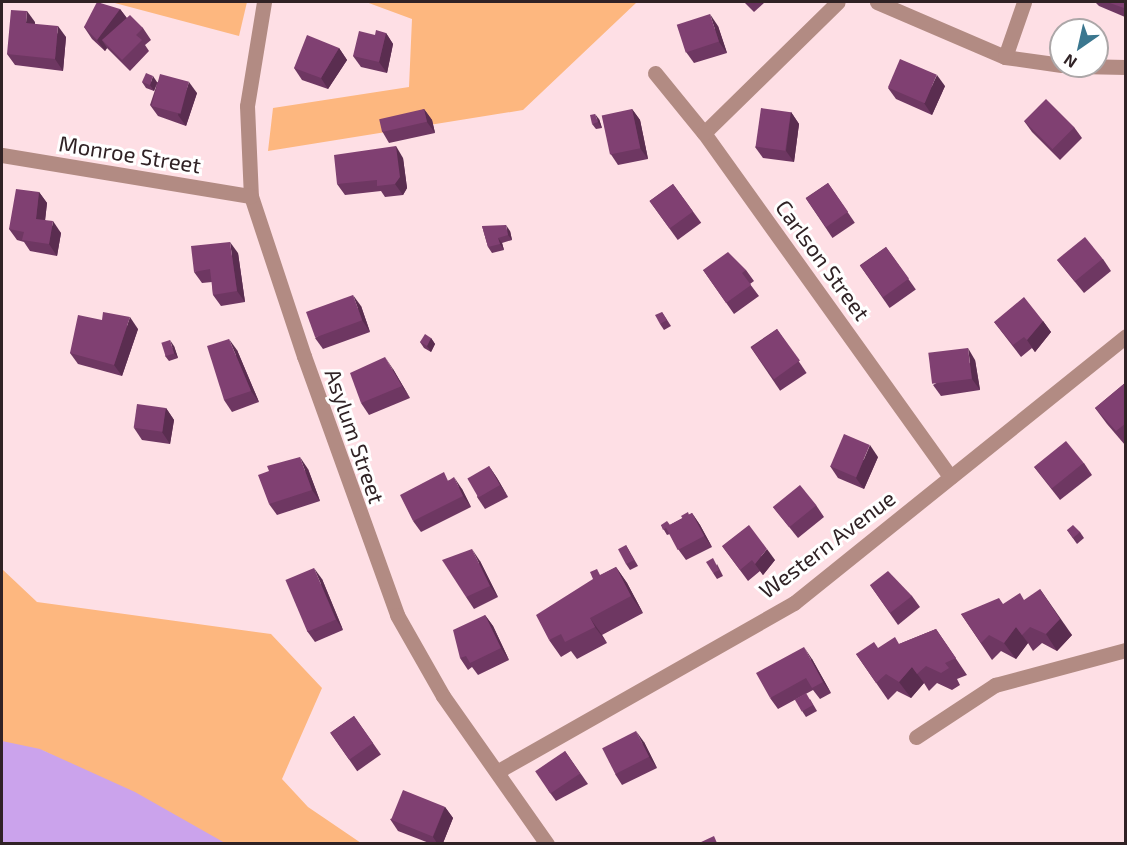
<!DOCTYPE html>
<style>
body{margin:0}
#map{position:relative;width:1127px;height:845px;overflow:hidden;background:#fedfe5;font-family:"Exo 2",sans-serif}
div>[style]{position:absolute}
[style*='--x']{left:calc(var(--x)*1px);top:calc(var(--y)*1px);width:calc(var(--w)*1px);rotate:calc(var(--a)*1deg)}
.green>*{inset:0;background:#fdb77f}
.water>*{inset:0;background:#cba3ec}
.minor>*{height:15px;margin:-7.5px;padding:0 7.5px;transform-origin:7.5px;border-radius:7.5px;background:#b28b83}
.wall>*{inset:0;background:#6e3762;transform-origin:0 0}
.shaded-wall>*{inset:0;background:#5a2d50}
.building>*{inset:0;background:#804072;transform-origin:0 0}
span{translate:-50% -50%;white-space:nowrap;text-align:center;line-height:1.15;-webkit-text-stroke:6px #fff;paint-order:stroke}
.street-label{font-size:22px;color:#302225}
.frame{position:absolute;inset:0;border:3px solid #302225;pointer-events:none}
.north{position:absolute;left:1049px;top:18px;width:60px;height:60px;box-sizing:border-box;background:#fff;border:2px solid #aca7a8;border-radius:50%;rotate:214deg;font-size:16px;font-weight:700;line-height:24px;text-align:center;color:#302225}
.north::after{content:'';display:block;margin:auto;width:21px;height:27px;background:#3b778f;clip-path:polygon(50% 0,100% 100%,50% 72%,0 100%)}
</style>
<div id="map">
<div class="green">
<i style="clip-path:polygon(111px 2px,247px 2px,239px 36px)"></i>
<i style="clip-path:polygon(366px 2px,637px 2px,523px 110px,268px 151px,273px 108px,409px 87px,412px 19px)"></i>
<i style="clip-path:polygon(2px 569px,37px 602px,271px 634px,322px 688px,282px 779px,308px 807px,361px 843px,222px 843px,44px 751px,2px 743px)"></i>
</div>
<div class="water">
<i style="clip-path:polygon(2px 741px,40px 749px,135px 792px,225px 843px,2px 843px)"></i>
</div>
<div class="minor">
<i style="--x:264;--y:2;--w:105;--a:99.3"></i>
<i style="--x:247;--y:106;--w:90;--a:87.5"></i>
<i style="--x:251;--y:196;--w:169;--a:71.7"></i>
<i style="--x:304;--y:356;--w:275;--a:70.2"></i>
<i style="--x:397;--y:615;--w:93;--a:60.4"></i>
<i style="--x:443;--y:696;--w:181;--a:54.9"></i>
<i style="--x:877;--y:2;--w:139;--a:23.3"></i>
<i style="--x:1005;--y:57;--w:57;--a:8.1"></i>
<i style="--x:1005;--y:57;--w:58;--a:-70.9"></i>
<i style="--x:1077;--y:66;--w:49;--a:1.2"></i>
<i style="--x:655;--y:73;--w:77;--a:50.8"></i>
<i style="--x:704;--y:133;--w:423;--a:54.4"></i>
<i style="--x:704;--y:133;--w:187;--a:-44.4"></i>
<i style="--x:2;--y:155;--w:252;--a:9.4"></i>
<i style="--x:916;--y:737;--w:95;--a:-33.4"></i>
<i style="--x:995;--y:685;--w:136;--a:-15"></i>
<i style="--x:500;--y:770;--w:338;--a:-29.6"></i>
<i style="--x:794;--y:603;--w:426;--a:-38.8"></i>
</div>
<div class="wall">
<i style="clip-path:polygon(744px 2px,765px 2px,754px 12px)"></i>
<i style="clip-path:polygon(1095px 2px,1125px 2px,1125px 17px,1099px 6px)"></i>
<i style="clip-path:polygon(120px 9px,127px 18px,143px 28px,151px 40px,145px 45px,149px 51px,130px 71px,107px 48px,105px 51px,92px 39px,84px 27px)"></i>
<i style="clip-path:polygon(35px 22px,35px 24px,66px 37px,63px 71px,15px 65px,7px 54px)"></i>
<i style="clip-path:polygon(718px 26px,727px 53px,694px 63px,686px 52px)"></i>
<i style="clip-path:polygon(386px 33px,393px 44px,387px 73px,361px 67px,353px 56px,375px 35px)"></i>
<i style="clip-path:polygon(339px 48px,347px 60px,328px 89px,302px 80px,294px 68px)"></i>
<i style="clip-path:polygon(142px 82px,157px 82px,197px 93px,186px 126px,158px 116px,150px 105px,157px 84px,154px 91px,146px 88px)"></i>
<i style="clip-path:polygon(945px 86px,932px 115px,896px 99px,888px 88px)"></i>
<i style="clip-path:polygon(424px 109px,432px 120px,435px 133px,389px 143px,382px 131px)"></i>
<i style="clip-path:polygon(632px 109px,640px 120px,648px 159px,618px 165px,610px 153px)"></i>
<i style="clip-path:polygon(791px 112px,799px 124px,794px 162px,763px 158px,755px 147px)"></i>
<i style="clip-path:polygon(599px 119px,602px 128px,596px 129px,592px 124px)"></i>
<i style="clip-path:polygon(1024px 121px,1074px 127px,1082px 138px,1060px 160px,1032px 132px)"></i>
<i style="clip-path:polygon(403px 158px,407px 188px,403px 195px,385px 197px,381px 191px,345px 195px,337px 184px)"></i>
<i style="left:828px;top:183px;width:48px;height:27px;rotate:56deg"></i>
<i style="left:673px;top:184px;width:48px;height:29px;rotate:54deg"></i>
<i style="clip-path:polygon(39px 192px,47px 203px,45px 220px,61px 233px,57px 256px,30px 251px,24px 242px,17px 240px,9px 229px)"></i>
<i style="clip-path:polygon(482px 226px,510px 231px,512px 240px,502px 243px,504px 250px,492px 253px,488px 247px)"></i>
<i style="left:886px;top:247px;width:52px;height:32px;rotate:55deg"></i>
<i style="clip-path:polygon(238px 253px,245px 302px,221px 306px,213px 295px,212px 282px,202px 283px,194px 272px)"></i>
<i style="clip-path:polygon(1103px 259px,1111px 271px,1084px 293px,1057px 260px)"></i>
<i style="clip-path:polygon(703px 270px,746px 270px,754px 281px,750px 284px,759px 296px,734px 314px)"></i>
<i style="clip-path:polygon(361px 306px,370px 332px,323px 349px,315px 338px)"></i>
<i style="clip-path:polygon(662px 312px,671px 326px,664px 330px,660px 324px)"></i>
<i style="clip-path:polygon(102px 320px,138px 329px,122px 376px,78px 364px,70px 353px)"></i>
<i style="clip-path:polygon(1043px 321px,1051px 332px,1035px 352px,1032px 348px,1021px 357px,994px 322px)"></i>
<i style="left:777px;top:329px;width:53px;height:32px;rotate:56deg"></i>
<i style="clip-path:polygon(431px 338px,435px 344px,431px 352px,424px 348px,420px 342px)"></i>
<i style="clip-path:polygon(174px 346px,178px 358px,169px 361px,165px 356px)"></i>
<i style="clip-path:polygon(237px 350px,259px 402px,232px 412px,224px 400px)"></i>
<i style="clip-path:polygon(975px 360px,980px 390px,941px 396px,933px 385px)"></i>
<i style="clip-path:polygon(393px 369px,410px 398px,369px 415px,361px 403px)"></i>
<i style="clip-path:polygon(1125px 383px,1125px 445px,1107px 424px,1095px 408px)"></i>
<i style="clip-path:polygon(166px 408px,174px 420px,170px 444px,142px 440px,134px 428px)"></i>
<i style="clip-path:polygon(878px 457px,864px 489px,838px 478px,830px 466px)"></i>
<i style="clip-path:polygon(1084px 463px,1092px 475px,1060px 500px,1034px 467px)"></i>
<i style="clip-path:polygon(489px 466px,497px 478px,508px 497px,485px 509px,477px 497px)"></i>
<i style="clip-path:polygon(308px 469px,320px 501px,277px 515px,269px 504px)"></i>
<i style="clip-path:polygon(449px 480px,462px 489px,471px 507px,421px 532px,413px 521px)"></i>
<i style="clip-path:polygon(816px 505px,824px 517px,798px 538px,773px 507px)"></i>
<i style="clip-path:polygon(692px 513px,700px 525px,712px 547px,686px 560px,678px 549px,670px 534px,667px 535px,661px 525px,670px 525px)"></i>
<i style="clip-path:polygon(1067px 530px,1080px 532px,1084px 538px,1077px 544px)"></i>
<i style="clip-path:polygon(626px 545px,638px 566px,630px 570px,626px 564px)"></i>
<i style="clip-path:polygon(722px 546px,775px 560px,763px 575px,760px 571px,748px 581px)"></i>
<i style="clip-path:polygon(480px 561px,498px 597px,474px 609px,466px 597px)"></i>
<i style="clip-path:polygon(717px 564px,723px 576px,717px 579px,713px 573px)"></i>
<i style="clip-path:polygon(616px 567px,627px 583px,643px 613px,602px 635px,607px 643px,577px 659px,571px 651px,561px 657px,549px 640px,601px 575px)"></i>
<i style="clip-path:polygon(322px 579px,343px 630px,315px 642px,307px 631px)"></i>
<i style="clip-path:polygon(870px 585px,912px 596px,920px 607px,898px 625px)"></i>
<i style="clip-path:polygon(1024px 600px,1072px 635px,1057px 651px,1042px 643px,1033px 651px,1028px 643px,1016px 659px,1001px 651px,992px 660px,961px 614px)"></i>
<i style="clip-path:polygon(485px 615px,493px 626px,509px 660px,478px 675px,472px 667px,468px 670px,460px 658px)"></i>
<i style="clip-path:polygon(936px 629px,967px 675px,957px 679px,960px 685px,952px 690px,937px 683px,929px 691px,924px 683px,911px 698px,897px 691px,888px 700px,856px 654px,879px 648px,899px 644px)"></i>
<i style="clip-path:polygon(812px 659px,831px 693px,820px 699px,813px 690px,778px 709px,770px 698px)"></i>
<i style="clip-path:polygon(810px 699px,817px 711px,806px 717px,802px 711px)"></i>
<i style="left:354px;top:716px;width:47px;height:29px;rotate:55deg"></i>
<i style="clip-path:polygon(644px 742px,657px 768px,622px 785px,615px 774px)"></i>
<i style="clip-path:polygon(565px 751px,588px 784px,556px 801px,548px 790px)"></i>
<i style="clip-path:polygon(445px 807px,453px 818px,443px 843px,429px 843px,398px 831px,390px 819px)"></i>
</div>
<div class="shaded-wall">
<i style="clip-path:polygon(120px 9px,128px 20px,102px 40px,107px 48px,105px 51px,97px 40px)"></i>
<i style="clip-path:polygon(27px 11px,35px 22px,34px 34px,26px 23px)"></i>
<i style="clip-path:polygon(710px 14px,718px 26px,727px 53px,719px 42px)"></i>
<i style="clip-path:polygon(58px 26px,66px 37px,63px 71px,55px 59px)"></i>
<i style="clip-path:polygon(386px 33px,393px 44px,387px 73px,379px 62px)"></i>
<i style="clip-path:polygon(339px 48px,347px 60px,328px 89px,321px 78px)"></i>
<i style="clip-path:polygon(937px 75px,945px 86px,932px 115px,924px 103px)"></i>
<i style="clip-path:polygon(153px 76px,157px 82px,154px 91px,150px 85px)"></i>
<i style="clip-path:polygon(189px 82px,197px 93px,186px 126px,178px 115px)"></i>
<i style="clip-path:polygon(424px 109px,432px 120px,435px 133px,427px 122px)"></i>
<i style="clip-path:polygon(632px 109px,640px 120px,648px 159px,640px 148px)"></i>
<i style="clip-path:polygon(791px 112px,799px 124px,794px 162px,786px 151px)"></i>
<i style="clip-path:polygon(595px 114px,599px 119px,602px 128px,598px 122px)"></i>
<i style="clip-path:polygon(396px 146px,403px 158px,407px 188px,403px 195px,395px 184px)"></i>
<i style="clip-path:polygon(39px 192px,47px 203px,44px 230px,36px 219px)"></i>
<i style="clip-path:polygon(53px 221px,61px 233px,57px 256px,49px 244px)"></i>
<i style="clip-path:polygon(506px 225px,510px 231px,512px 240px,508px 235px)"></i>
<i style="clip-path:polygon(498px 238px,502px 243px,504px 250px,500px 244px)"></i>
<i style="clip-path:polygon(230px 242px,238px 253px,245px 302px,237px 291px)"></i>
<i style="clip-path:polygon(353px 295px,361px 306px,370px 332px,362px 320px)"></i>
<i style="clip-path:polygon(130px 317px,138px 329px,122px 376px,114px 365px)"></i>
<i style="clip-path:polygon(1043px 321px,1051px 332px,1035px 352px,1027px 340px)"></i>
<i style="clip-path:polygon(431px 338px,435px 344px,431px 352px,427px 346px)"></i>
<i style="clip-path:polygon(229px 339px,237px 350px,259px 402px,251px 391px)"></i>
<i style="clip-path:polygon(170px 340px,174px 346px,178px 358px,174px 353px)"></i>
<i style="clip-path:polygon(968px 348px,975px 360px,980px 390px,972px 379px)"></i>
<i style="clip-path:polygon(385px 357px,393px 369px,410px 398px,402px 386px)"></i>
<i style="clip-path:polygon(166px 408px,174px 420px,170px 444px,162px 432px)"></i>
<i style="clip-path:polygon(870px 445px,878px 457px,864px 489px,856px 478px)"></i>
<i style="clip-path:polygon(300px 457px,308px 469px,320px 501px,312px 490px)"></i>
<i style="clip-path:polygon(489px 466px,497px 478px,508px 497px,500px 485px)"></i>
<i style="clip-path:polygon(454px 477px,462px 489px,471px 507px,463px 496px)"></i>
<i style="clip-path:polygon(692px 513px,700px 525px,712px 547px,704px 536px)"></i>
<i style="clip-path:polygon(472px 549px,480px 561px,498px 597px,490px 586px)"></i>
<i style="clip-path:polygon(767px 549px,775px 560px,763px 575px,755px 564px)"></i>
<i style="clip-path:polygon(616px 567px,627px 583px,643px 613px,631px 596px)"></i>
<i style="clip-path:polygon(314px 568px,322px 579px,343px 630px,336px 619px)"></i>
<i style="clip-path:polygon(1040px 589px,1072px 635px,1057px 651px,1046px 634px)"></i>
<i style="clip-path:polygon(485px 615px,493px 626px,509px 660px,501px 648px)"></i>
<i style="clip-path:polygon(590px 618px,602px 635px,607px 643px,595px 627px)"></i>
<i style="clip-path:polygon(1016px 627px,1028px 643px,1016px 659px,1004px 643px)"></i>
<i style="clip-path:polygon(804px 647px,812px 659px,831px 693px,823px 682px)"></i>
<i style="clip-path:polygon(912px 667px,924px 683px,911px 698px,899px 682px)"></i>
<i style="clip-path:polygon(636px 731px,644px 742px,657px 768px,649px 757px)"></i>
<i style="clip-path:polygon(445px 807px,453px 818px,443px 843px,437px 843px,433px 837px)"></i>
</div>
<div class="building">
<i style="clip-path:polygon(97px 2px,120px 9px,97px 40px,84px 27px)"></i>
<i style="clip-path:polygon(1107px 2px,1125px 2px,1125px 4px,1124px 8px)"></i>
<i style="clip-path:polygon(11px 10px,27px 11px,26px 23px,58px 26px,55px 59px,7px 54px)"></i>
<i style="left:710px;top:14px;width:29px;height:35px;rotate:72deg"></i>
<i style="clip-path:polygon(130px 15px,143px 28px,136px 35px,142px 40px,122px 60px,102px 40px)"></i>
<i style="clip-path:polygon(376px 30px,386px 33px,379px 62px,353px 56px,359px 31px,375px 35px)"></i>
<i style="clip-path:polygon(307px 35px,339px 48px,321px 78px,294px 68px)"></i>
<i style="left:900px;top:59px;width:40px;height:31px;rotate:23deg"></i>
<i style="clip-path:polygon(146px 73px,153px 76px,150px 85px,142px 82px)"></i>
<i style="left:160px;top:74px;width:30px;height:33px;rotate:15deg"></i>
<i style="left:1046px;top:99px;width:40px;height:31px;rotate:45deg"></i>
<i style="left:761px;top:108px;width:30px;height:39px;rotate:8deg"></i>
<i style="left:424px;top:109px;width:13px;height:46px;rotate:77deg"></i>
<i style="left:632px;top:109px;width:40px;height:31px;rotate:78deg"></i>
<i style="clip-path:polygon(595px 114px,598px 122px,592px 124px,590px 115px)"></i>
<i style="clip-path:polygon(396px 146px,400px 177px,395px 184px,377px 186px,377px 180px,337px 184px,334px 155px)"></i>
<i style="left:828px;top:183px;width:35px;height:27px;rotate:55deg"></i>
<i style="left:673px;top:184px;width:34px;height:29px;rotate:54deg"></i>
<i style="clip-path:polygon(16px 189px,39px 192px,36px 219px,53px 221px,49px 244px,22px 240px,24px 232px,9px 229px)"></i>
<i style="clip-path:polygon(506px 225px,508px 235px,498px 238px,500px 244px,488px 247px,482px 226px)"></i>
<i style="left:1085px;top:237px;width:28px;height:36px;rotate:51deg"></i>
<i style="clip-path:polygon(230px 242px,237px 291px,213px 295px,210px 269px,194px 272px,191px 246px)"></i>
<i style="left:886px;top:247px;width:39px;height:32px;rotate:54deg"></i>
<i style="clip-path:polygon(728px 252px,746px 270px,742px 273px,751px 285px,726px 303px,703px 270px)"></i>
<i style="left:353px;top:295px;width:27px;height:50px;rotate:70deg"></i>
<i style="clip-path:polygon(1024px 297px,1043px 321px,1027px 340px,1024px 337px,1013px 345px,994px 322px)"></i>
<i style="clip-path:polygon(103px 312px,130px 317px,114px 365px,70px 353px,78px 315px,102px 320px)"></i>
<i style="clip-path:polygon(662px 312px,667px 320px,660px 324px,655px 315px)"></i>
<i style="left:777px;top:329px;width:39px;height:32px;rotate:54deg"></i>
<i style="clip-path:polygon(425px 334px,431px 338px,427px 346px,420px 342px)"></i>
<i style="clip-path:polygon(229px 339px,251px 391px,224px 400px,207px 346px)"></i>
<i style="left:170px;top:340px;width:14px;height:9px;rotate:73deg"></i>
<i style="left:968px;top:348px;width:31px;height:40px;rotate:83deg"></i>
<i style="clip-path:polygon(385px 357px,402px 386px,361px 403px,350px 373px)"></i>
<i style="clip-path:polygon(1125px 383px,1125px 424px,1116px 431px,1095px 408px)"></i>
<i style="left:137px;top:404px;width:29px;height:24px;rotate:8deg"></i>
<i style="left:844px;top:434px;width:28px;height:35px;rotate:23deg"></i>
<i style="left:1066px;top:441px;width:28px;height:41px;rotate:51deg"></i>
<i style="clip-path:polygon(300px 457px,312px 490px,269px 504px,258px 475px,269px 471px,267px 466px)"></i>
<i style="left:489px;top:466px;width:22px;height:25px;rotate:60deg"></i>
<i style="clip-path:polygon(444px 472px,448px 481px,454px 477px,463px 496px,413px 521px,400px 495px)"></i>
<i style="left:800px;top:485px;width:26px;height:35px;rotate:51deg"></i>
<i style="clip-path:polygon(688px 512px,689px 515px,683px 519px,681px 516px)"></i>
<i style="left:692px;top:513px;width:26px;height:30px;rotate:62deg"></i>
<i style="clip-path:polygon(667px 521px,670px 525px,663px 530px,661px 525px)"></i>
<i style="clip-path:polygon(749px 525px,767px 549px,755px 564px,752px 560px,740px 570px,722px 546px)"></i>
<i style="clip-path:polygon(1073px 525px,1080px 532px,1073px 538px,1067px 530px)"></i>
<i style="left:626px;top:545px;width:17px;height:9px;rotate:62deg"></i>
<i style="clip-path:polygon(472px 549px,490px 586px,466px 597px,442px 560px)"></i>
<i style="clip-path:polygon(713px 558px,719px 570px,713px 573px,706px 562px)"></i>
<i style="clip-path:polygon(616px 567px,631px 596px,590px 618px,595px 627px,565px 642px,561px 634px,549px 640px,536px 615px,593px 579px,590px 572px,597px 569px,600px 575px)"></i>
<i style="left:314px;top:568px;width:56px;height:31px;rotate:67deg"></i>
<i style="clip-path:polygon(888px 571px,912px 596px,890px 613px,870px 585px)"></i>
<i style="clip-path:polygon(1040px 589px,1060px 619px,1046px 634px,1030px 627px,1022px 635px,1016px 627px,1004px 643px,989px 635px,981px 643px,961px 614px,999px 598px,1003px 604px,1020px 593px,1024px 600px)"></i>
<i style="clip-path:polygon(485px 615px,501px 648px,470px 663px,466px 656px,460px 658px,453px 630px)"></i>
<i style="clip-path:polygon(936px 629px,956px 658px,945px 663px,949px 668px,941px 673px,926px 666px,917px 674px,912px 667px,899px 682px,886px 674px,876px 683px,856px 654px,874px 642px,878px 648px,895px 637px,899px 644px)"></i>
<i style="clip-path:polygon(804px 647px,823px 682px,812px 688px,806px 678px,770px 698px,756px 673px)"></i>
<i style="left:806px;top:693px;width:14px;height:13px;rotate:60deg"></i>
<i style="left:354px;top:716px;width:33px;height:29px;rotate:55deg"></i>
<i style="left:636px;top:731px;width:29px;height:38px;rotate:63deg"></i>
<i style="left:565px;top:751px;width:27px;height:36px;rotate:56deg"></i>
<i style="left:403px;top:790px;width:45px;height:32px;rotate:22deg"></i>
<i style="clip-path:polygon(714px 836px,717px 843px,699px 843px)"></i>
</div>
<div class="street-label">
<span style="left:130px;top:154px;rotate:9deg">Monroe Street</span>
<span style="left:823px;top:260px;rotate:54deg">Carlson Street</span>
<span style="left:355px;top:436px;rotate:71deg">Asylum Street</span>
<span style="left:827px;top:544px;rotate:-37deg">Western Avenue</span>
</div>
<div class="frame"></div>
<div class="north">N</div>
</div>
